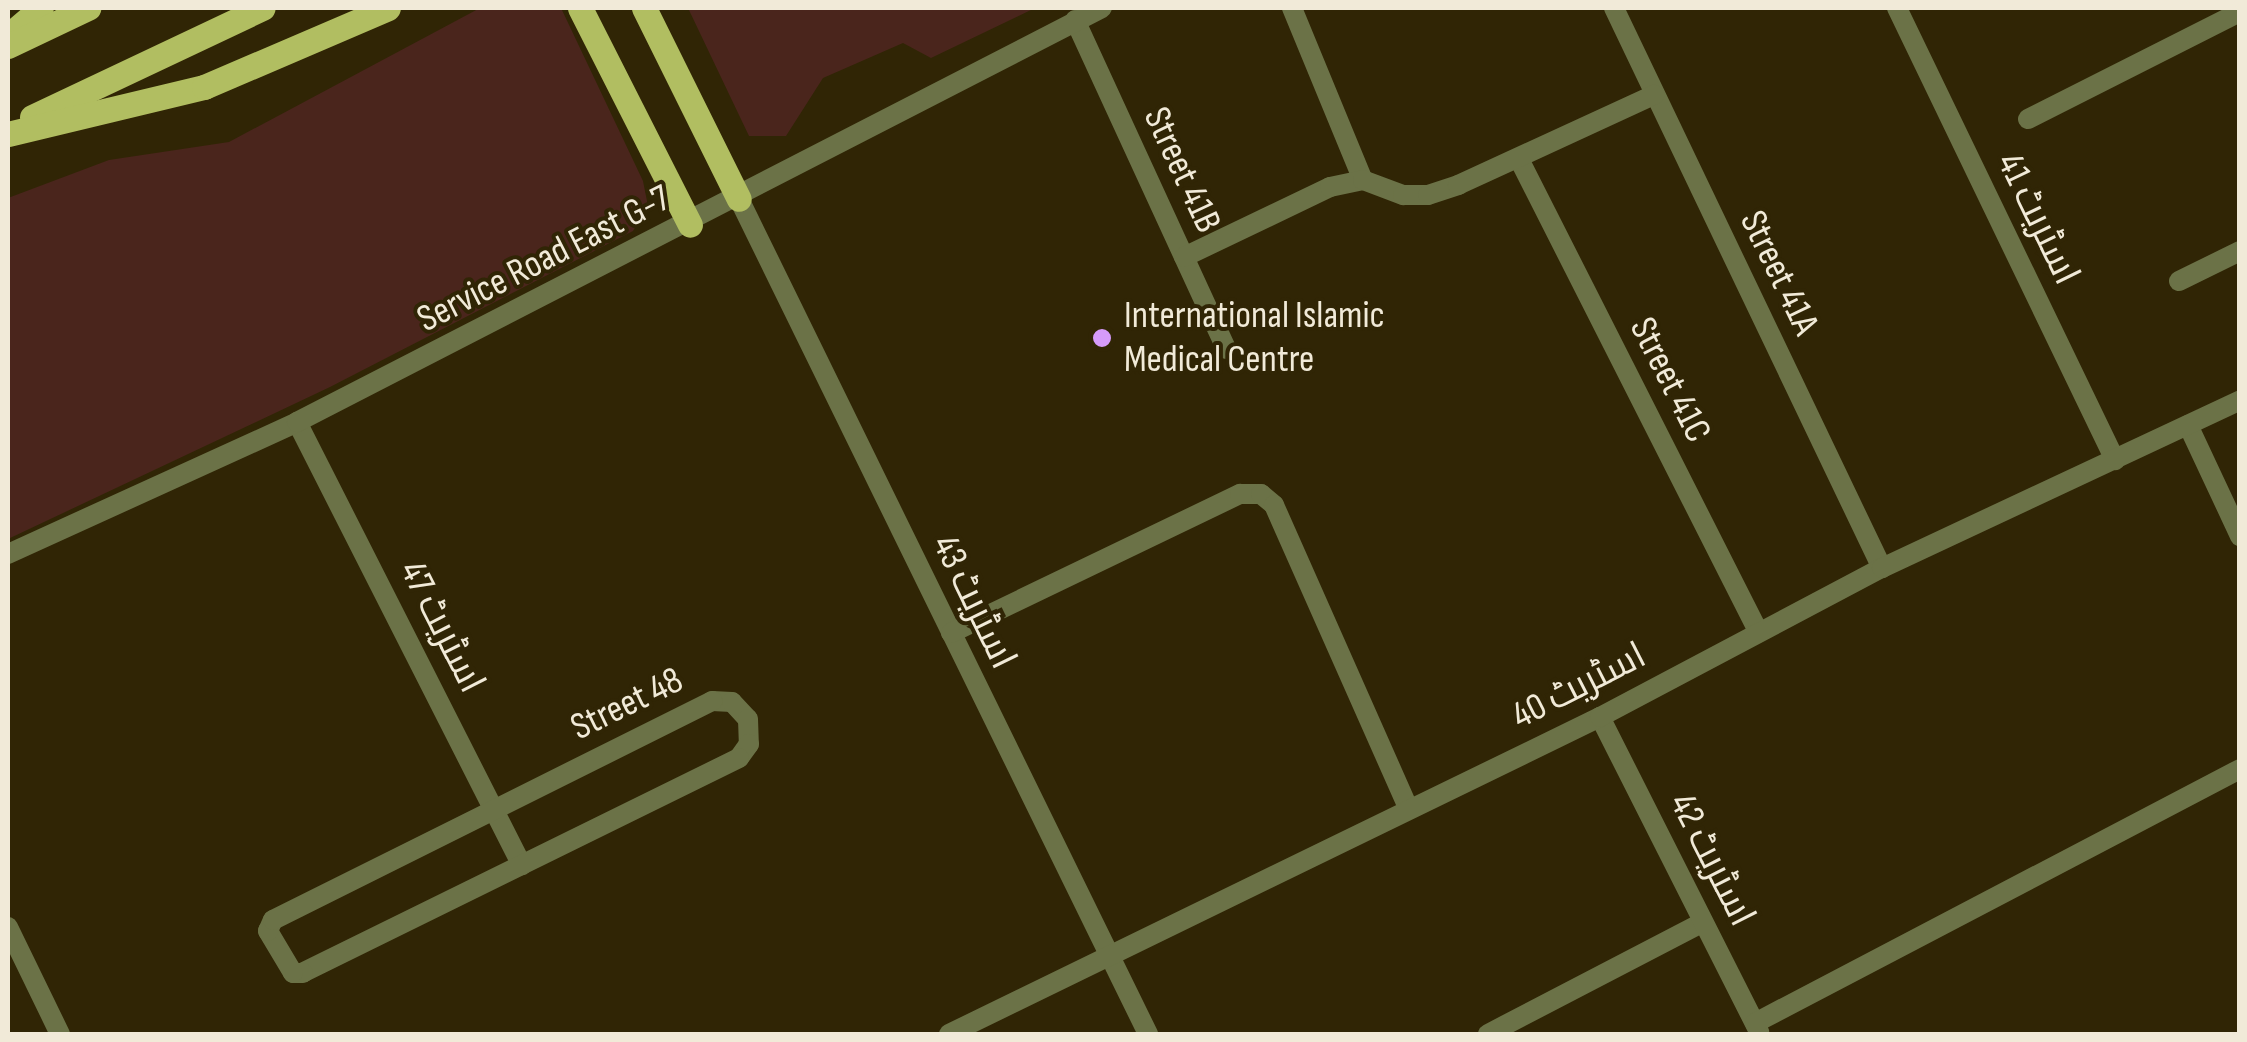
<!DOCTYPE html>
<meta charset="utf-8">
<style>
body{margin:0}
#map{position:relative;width:2247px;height:1042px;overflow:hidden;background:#302505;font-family:"Sofia Sans Condensed",Cairo,sans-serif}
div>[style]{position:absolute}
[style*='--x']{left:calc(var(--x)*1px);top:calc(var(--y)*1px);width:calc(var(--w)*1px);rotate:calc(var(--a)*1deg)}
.green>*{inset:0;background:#4a251c}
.service>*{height:20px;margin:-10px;padding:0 10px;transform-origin:10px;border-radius:10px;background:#6b7247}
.minor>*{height:20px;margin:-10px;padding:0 10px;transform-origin:10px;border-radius:10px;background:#6b7247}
.primary>*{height:25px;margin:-12.5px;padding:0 12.5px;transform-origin:12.5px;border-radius:12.5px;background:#b1be61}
.dots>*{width:28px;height:28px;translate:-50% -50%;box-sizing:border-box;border:5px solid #302505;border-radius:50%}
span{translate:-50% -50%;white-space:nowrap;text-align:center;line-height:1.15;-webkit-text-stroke:8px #302505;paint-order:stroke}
.street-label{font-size:38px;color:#f1ead8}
.poi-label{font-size:38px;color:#f1ead8}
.left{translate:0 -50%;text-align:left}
.frame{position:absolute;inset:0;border:10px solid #f1ead8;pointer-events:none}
</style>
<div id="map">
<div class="green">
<i style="clip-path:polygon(480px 8px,561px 8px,643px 181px,648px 206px,633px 231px,330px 387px,8px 539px,8px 198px,109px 160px,229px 142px)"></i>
<i style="clip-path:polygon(688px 8px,1035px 8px,931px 58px,903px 43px,823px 78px,786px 136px,749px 136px)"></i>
</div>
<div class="service">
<i style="--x:2028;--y:119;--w:237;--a:-26.8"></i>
<i style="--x:2179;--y:281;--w:68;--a:-26.2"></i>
<i style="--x:1488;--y:1034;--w:242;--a:-27.5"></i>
</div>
<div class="minor">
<i style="--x:1292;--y:8;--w:186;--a:67.6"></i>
<i style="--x:1614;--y:8;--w:621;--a:64.43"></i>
<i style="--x:1897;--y:8;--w:502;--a:64.25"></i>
<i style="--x:1075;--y:20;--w:362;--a:65.3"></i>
<i style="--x:1520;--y:161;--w:527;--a:63.14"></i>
<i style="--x:739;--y:199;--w:930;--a:63.9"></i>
<i style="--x:1184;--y:257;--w:162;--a:-25.6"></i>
<i style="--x:1330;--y:187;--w:34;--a:-12"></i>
<i style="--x:1363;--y:180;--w:43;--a:20.6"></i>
<i style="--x:1403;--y:195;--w:25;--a:0"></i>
<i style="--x:1428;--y:195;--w:32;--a:-18"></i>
<i style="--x:1458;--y:185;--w:216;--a:-24.7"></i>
<i style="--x:297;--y:422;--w:497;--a:63.1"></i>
<i style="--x:2188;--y:425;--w:123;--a:64.9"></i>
<i style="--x:8;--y:554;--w:318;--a:-24.5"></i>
<i style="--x:297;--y:422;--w:905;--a:-27.22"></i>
<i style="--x:951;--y:633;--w:321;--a:-25.7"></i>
<i style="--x:1240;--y:494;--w:21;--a:0"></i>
<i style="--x:1261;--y:494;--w:17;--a:40"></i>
<i style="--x:1274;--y:505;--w:333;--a:66.1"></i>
<i style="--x:712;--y:701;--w:20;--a:3"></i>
<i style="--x:732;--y:702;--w:23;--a:47"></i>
<i style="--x:748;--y:719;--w:25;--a:88"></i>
<i style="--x:749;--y:744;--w:17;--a:126"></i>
<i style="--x:739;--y:758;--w:486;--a:153.8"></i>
<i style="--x:303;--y:973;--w:10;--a:180"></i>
<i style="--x:293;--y:973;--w:49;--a:-120.8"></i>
<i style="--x:268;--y:931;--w:12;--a:-66"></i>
<i style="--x:273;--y:920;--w:491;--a:-26.5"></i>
<i style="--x:1600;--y:717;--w:353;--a:63.2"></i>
<i style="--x:8;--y:927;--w:119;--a:64.1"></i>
<i style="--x:1755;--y:1023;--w:547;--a:-27.64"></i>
<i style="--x:949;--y:1034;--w:724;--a:-25.96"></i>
<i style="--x:1600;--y:717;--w:319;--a:-27.9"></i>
<i style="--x:1882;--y:568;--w:395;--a:-25.1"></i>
</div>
<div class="primary">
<i style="--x:580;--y:8;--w:243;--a:63.1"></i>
<i style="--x:644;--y:8;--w:213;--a:63.6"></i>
<i style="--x:8;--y:36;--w:43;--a:-40.3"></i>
<i style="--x:8;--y:46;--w:89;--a:-25.4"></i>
<i style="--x:32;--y:117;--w:255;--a:-25.3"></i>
<i style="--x:8;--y:134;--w:202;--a:-13.5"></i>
<i style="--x:204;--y:87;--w:200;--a:-23.2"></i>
</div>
<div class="dots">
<i style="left:1102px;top:338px;background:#d69bfa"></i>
</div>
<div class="street-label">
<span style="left:1182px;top:170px;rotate:65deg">Street 41B</span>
<span style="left:2038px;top:219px;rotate:64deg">اسٹریٹ 41</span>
<span style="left:544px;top:259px;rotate:-27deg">Service Road East G-7</span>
<span style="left:1779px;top:273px;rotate:64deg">Street 41A</span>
<span style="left:1670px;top:380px;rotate:63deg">Street 41C</span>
<span style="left:974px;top:602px;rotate:64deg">اسٹریٹ 43</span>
<span style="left:442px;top:627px;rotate:63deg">اسٹریٹ 47</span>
<span style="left:1579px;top:686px;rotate:-27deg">اسٹریٹ 40</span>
<span style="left:627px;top:704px;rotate:-26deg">Street 48</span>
<span style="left:1712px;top:860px;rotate:63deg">اسٹریٹ 42</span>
</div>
<div class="poi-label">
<span class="left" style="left:1124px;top:338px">International Islamic<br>Medical Centre</span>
</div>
<div class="frame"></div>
</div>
